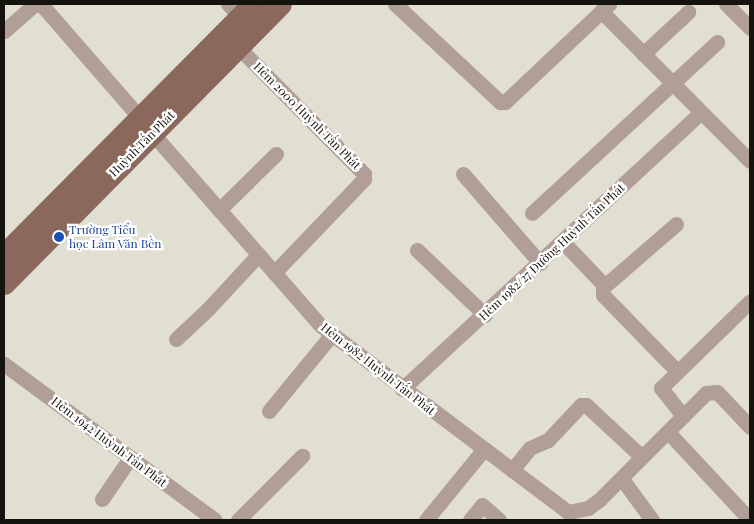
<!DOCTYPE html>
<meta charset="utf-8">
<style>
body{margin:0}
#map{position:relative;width:754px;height:524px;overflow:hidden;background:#e1dfd1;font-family:"Playfair Display",serif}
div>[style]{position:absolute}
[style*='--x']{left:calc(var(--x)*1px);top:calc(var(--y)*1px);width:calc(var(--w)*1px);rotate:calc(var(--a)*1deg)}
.street>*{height:15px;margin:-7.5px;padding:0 7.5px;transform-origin:7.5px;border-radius:7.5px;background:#b19e97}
.primary>*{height:24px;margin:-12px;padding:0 12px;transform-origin:12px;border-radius:12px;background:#8a685b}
.dots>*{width:14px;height:14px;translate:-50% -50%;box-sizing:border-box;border:2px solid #fff;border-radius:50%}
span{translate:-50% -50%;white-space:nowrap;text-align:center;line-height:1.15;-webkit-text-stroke:4.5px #fff;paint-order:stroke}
.street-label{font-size:12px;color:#14130e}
.transit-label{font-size:12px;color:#164399}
.left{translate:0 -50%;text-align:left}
.frame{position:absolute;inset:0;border:5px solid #14130e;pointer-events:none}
</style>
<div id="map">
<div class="street">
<i style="--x:41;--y:4;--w:152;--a:49"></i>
<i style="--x:228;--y:4;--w:19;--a:47"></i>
<i style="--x:395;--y:4;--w:144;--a:43"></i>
<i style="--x:500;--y:102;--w:5;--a:0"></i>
<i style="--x:505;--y:102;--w:143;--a:-43.3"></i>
<i style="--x:726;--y:4;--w:34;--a:45"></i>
<i style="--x:601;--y:11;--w:211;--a:45.2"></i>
<i style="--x:4;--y:31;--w:41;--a:-41.1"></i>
<i style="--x:238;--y:47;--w:179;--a:45.2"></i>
<i style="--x:364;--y:174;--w:5;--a:90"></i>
<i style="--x:364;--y:179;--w:130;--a:133.8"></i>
<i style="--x:643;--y:54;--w:62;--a:-43"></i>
<i style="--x:152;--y:133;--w:255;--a:48.8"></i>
<i style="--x:320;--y:325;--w:311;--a:37"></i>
<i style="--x:568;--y:512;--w:20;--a:-11"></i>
<i style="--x:588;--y:508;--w:14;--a:-36"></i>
<i style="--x:599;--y:500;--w:151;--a:-45"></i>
<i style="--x:706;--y:393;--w:11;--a:-5"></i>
<i style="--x:717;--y:392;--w:48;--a:46.7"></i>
<i style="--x:463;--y:174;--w:118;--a:49.1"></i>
<i style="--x:219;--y:210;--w:80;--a:-44.5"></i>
<i style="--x:532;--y:213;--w:252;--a:-42.7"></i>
<i style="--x:563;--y:242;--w:58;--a:46.4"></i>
<i style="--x:603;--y:284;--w:5;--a:-11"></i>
<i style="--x:608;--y:283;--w:90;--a:-40.9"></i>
<i style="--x:417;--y:250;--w:94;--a:43.7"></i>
<i style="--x:603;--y:284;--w:11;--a:90"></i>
<i style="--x:603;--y:295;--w:106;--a:45.8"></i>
<i style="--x:176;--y:339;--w:44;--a:-43.2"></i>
<i style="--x:208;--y:309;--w:74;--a:-47.2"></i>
<i style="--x:4;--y:364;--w:262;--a:36.5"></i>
<i style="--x:402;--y:389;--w:406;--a:-42.8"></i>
<i style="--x:269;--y:411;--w:99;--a:-50.7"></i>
<i style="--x:683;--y:416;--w:36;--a:-128"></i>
<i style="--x:661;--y:388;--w:124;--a:-44.3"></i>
<i style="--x:668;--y:432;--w:120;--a:47"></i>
<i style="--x:512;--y:470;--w:28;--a:-51"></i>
<i style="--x:530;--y:448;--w:20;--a:-24"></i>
<i style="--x:548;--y:440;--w:48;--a:-46.7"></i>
<i style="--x:581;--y:405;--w:5;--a:0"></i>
<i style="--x:586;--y:405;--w:76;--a:42.9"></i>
<i style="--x:622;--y:479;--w:51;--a:53.8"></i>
<i style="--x:102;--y:499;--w:50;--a:-55.7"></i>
<i style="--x:238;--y:520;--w:91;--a:-45"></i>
<i style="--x:426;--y:520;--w:92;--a:-50.8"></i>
<i style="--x:470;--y:520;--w:19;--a:-51"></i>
<i style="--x:482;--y:505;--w:23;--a:41"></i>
</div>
<div class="primary">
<i style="--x:4;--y:257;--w:356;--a:-45.2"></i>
<i style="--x:4;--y:283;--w:392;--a:-45.3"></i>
</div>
<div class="dots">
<i style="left:59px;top:237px;background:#1a4fb4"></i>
</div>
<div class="street-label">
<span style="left:307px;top:116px;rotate:45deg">Hẻm 2000 Huỳnh Tấn Phát</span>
<span style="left:142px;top:144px;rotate:-45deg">Huỳnh Tấn Phát</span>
<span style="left:552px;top:252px;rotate:-43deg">Hẻm 1982/27 Đường Huỳnh Tấn Phát</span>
<span style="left:378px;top:369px;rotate:38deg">Hẻm 1982 Huỳnh Tấn Phát</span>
<span style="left:109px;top:442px;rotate:37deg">Hẻm 1942 Huỳnh Tấn Phát</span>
</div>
<div class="transit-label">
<span class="left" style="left:69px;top:237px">Trường Tiểu<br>học Lâm Văn Bền</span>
</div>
<div class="frame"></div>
</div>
